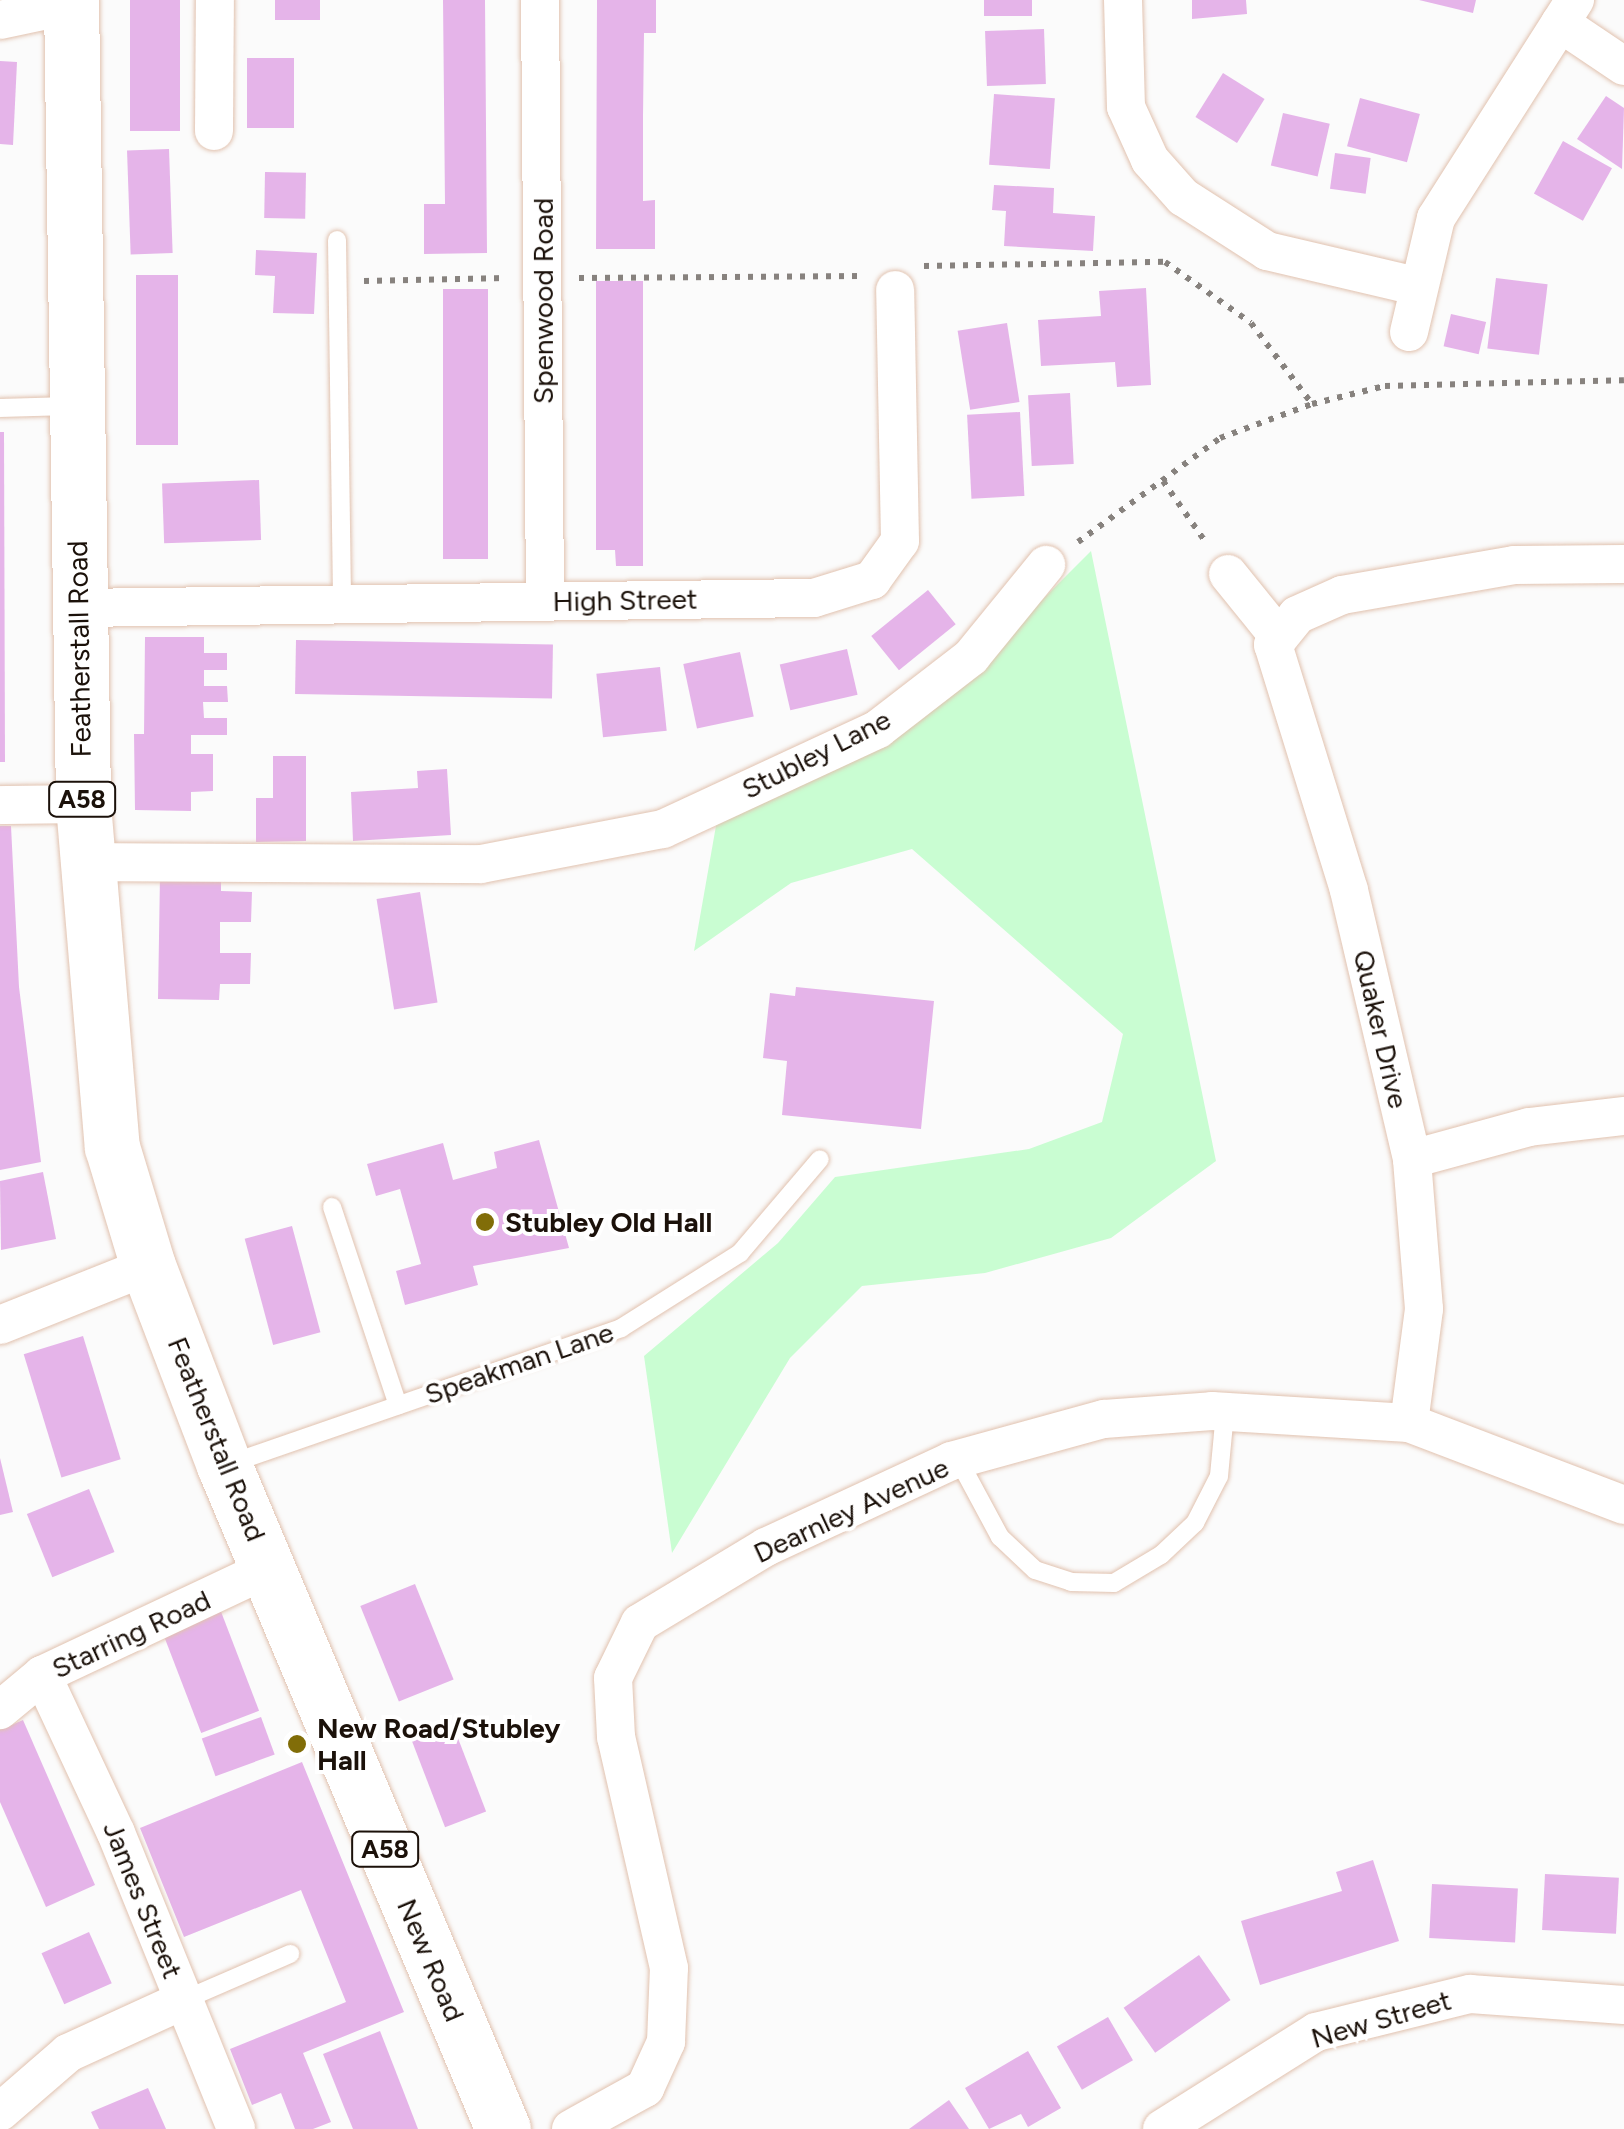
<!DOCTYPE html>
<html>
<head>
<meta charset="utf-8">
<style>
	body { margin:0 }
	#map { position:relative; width:1624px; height:2129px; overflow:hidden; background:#fbfbfb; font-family:Figtree,sans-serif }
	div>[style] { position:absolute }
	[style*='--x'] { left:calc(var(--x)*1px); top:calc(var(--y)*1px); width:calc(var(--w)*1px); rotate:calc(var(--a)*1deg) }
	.green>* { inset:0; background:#c9fdd2 }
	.building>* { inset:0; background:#e5b4e9; transform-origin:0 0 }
	.path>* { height:6px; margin-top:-3px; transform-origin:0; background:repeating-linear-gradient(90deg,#87827e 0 5px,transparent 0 13px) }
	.roads { filter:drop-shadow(0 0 2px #e1c2af) drop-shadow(0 0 2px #e1c2af) }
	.lane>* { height:18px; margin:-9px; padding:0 9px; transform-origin:9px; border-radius:9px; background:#fff }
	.street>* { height:38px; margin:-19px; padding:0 19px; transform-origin:19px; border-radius:19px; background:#fff }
	.highway>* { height:55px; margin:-27.5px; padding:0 27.5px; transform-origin:27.5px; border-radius:27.5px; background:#fff }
	.dots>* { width:28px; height:28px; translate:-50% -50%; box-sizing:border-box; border:5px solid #fff; border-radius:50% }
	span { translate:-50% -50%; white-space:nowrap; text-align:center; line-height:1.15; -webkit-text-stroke:8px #fff; paint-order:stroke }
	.shield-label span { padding:2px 8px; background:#fff; border:2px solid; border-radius:8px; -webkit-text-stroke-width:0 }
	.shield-label { font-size:25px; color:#1b110a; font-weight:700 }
	.street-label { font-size:28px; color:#1b110a }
	.poi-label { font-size:28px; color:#1b110a; font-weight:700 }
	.left { translate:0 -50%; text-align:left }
</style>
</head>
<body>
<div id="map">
	<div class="green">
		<i style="clip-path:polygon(1091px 551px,1216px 1161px,1111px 1238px,985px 1273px,862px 1286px,790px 1358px,672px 1553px,644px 1356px,778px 1243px,835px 1177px,1029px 1149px,1102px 1122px,1123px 1034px,912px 849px,791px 883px,694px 951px,717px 820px,990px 652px)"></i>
	</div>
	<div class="building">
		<i style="left:130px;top:0;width:50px;height:131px"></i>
		<i style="left:275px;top:0;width:45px;height:20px"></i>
		<i style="clip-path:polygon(443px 0,485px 0,487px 253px,424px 254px,424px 204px,445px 204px)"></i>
		<i style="clip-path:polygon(597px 0,656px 0,656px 33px,644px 33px,643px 117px,643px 201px,655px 200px,655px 249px,596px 249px)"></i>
		<i style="left:984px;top:0;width:48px;height:16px"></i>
		<i style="clip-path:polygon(1192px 0,1246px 0,1247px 14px,1192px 19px)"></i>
		<i style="clip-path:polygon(1419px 0,1476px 0,1473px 13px)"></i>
		<i style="left:1044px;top:29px;width:55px;height:59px;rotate:88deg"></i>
		<i style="left:247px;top:58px;width:47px;height:70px"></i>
		<i style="clip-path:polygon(0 61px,17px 62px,13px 145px,0 144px)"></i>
		<i style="left:1223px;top:73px;width:49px;height:52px;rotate:32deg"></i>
		<i style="left:994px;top:94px;width:61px;height:71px;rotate:4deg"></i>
		<i style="clip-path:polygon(1606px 96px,1624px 108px,1622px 169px,1577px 139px)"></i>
		<i style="left:1360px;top:98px;width:62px;height:50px;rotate:15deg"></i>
		<i style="left:1283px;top:113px;width:48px;height:54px;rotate:13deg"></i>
		<i style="left:1563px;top:141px;width:56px;height:60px;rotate:29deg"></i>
		<i style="left:169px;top:149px;width:104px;height:42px;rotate:88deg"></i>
		<i style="left:1335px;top:153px;width:36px;height:36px;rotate:8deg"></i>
		<i style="left:265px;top:172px;width:41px;height:46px;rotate:1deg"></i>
		<i style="clip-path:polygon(994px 185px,1054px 188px,1053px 213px,1095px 216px,1093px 251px,1004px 246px,1006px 211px,992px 210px)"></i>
		<i style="clip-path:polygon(256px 250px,317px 253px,314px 314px,273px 313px,275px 276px,255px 275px)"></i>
		<i style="left:136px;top:275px;width:42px;height:170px"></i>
		<i style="left:1496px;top:278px;width:52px;height:71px;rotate:7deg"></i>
		<i style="clip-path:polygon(596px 281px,643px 281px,643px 566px,616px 566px,615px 550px,596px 550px)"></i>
		<i style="clip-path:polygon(1146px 288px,1151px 385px,1117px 387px,1115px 362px,1041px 366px,1038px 320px,1101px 316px,1099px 291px)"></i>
		<i style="left:488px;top:289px;width:270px;height:45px;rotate:90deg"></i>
		<i style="left:1451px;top:314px;width:36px;height:33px;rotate:13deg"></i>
		<i style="left:1007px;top:323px;width:80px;height:50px;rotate:81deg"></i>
		<i style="left:1070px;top:393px;width:71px;height:42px;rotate:87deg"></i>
		<i style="left:1020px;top:412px;width:84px;height:53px;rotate:87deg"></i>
		<i style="clip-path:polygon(0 432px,4px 432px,5px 762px,0 762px)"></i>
		<i style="left:259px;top:480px;width:60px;height:97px;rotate:88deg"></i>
		<i style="left:928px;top:590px;width:44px;height:73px;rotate:51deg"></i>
		<i style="clip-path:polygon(145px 637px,204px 637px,204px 653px,227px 653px,227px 670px,204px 670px,204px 686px,227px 686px,228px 702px,203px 702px,204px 718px,227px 718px,227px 735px,191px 735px,191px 754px,213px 754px,213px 791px,191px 792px,191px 811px,135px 810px,134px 734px,144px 734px)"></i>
		<i style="left:296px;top:640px;width:257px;height:54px;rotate:1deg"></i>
		<i style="left:847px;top:649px;width:47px;height:69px;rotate:77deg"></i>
		<i style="left:740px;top:652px;width:66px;height:58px;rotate:78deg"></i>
		<i style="left:660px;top:667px;width:64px;height:64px;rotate:84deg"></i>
		<i style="clip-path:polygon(273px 756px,306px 756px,306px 841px,256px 842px,256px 798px,273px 798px)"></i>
		<i style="clip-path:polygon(447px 769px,451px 835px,353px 841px,351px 792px,418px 788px,417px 771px)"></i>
		<i style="clip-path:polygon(0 826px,11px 826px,19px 987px,41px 1162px,0 1170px)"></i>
		<i style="clip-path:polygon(160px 875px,221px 876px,221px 891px,252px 892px,251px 922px,220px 922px,220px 953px,251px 953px,250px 984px,220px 984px,219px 1000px,158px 999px)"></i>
		<i style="left:420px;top:892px;width:112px;height:44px;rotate:81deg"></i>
		<i style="clip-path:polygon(796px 987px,934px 1001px,921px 1129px,782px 1115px,787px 1061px,763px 1058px,770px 993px,795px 996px)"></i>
		<i style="clip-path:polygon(539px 1140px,569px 1248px,473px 1266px,478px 1285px,405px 1305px,396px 1271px,421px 1264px,400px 1189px,376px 1196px,367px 1164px,443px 1143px,453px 1180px,497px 1168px,494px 1152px)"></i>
		<i style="clip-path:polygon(43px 1172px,56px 1239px,1px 1250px,0 1181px)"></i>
		<i style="left:292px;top:1226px;width:110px;height:49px;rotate:75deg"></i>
		<i style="left:83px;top:1336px;width:129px;height:62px;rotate:73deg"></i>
		<i style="clip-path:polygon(0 1458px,13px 1512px,0 1515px)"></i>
		<i style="left:89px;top:1489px;width:68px;height:67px;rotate:68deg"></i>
		<i style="left:415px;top:1584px;width:103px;height:59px;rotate:68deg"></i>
		<i style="left:220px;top:1609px;width:109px;height:62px;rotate:69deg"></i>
		<i style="left:261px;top:1717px;width:40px;height:63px;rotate:70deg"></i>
		<i style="clip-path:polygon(23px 1720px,95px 1885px,46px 1907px,0 1802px,0 1730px)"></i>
		<i style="left:451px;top:1720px;width:98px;height:44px;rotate:69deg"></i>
		<i style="clip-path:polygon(302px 1762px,404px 2012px,303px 2053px,331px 2122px,313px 2129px,295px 2129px,281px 2093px,252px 2105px,230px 2049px,346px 2002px,301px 1890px,184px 1937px,140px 1828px)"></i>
		<i style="clip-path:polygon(1373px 1860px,1399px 1941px,1260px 1985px,1241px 1921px,1342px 1891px,1336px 1872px)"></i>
		<i style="left:1545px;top:1874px;width:74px;height:56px;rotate:3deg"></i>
		<i style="left:1432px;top:1884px;width:86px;height:54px;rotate:3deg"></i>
		<i style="left:89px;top:1932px;width:56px;height:52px;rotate:66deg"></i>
		<i style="left:1199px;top:1955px;width:55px;height:92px;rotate:55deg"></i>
		<i style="left:1108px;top:2017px;width:50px;height:59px;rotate:60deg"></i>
		<i style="clip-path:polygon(380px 2031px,401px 2085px,418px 2129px,353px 2129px,344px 2107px,323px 2054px)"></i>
		<i style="clip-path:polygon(1028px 2051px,1061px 2108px,1028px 2127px,1021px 2114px,989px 2129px,965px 2088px)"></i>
		<i style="clip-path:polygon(148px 2088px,166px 2129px,99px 2129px,91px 2112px)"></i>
		<i style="clip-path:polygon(949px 2100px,969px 2129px,909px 2129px)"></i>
	</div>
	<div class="path">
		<i style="--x:924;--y:266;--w:241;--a:-1"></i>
		<i style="--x:1165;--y:262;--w:105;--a:35.3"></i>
		<i style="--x:1251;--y:323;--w:101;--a:53"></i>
		<i style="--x:579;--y:278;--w:282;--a:-0.4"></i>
		<i style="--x:364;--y:281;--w:142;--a:-1.2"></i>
		<i style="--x:1163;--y:481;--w:77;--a:55.1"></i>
		<i style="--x:1078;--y:542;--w:176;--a:-36.2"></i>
		<i style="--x:1220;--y:438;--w:98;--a:-20.3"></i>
		<i style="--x:1312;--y:404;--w:75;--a:-13.9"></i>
		<i style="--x:1385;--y:386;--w:239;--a:-1.4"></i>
	</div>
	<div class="roads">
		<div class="lane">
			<i style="--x:337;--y:240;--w:366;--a:89.2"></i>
			<i style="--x:0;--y:408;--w:69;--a:-1.7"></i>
			<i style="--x:332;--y:1207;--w:209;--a:71.6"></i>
			<i style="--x:958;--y:1459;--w:89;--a:61.7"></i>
			<i style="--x:1000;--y:1537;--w:48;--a:43.3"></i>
			<i style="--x:1035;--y:1570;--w:38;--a:18"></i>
			<i style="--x:1071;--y:1582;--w:43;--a:1.3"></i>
			<i style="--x:1114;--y:1583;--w:55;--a:-30.8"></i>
			<i style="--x:1161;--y:1555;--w:47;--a:-43.3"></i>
			<i style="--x:1195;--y:1523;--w:53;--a:-62.9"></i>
			<i style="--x:1219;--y:1476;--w:64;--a:-84.6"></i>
			<i style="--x:229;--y:1464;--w:415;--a:-19.1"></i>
			<i style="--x:621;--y:1328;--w:141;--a:-32.2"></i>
			<i style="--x:740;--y:1253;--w:123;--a:-49.6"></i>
			<i style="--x:184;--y:2000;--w:116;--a:-23.5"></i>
		</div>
		<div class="street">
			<i style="--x:540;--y:0;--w:601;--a:89.52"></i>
			<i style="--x:1123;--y:0;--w:107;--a:88.4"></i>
			<i style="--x:1126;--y:107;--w:58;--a:65.6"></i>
			<i style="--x:1150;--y:160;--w:50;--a:48.3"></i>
			<i style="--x:1183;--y:197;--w:100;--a:32.7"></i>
			<i style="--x:1267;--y:251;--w:153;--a:13.2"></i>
			<i style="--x:0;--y:20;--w:73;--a:-11.9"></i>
			<i style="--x:1560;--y:23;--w:77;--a:33.9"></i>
			<i style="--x:214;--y:131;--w:131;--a:-89.6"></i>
			<i style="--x:1409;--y:332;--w:117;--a:-76.7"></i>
			<i style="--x:1436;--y:218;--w:259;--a:-57.5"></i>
			<i style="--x:1228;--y:574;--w:81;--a:51"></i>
			<i style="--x:77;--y:608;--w:737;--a:-0.78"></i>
			<i style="--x:814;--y:598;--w:61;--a:-17.2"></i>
			<i style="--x:872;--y:580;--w:48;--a:-54.3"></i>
			<i style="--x:900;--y:541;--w:251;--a:-91.1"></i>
			<i style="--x:0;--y:805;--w:83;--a:-0.7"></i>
			<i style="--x:86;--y:862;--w:395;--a:0.3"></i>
			<i style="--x:481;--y:864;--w:185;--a:-10.9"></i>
			<i style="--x:663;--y:829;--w:237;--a:-24.9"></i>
			<i style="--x:878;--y:729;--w:118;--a:-37.7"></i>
			<i style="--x:971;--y:657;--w:119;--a:-50.8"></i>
			<i style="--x:1412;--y:1159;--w:121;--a:-15.3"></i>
			<i style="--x:1529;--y:1127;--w:96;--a:-6.6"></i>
			<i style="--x:0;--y:1325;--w:159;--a:-21.7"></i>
			<i style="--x:1409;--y:1423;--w:115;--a:-82.5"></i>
			<i style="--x:1424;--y:1309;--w:150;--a:-94.6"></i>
			<i style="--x:1412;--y:1159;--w:276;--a:-103.2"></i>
			<i style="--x:1349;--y:890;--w:257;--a:-107.2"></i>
			<i style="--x:1273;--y:645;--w:38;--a:-51"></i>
			<i style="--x:1297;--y:615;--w:49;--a:-24"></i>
			<i style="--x:1342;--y:595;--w:175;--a:-9.9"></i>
			<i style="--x:1514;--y:565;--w:110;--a:-0.5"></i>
			<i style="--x:42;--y:1675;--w:174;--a:64.9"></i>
			<i style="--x:116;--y:1833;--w:319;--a:67.9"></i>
			<i style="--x:0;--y:1710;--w:55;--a:-39.8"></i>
			<i style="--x:42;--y:1675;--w:251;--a:-25.2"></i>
			<i style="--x:0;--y:2112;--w:90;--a:-40.9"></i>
			<i style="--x:68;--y:2053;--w:128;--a:-24.6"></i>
			<i style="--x:571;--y:2129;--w:85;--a:-29"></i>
			<i style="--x:645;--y:2088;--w:51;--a:-65.5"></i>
			<i style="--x:666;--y:2042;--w:74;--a:-87.7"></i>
			<i style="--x:669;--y:1968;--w:237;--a:-102.9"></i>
			<i style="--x:616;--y:1737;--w:59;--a:-92.9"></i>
			<i style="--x:613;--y:1678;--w:61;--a:-63.9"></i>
			<i style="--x:640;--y:1623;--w:147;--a:-31.1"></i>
			<i style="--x:766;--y:1547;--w:204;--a:-24.9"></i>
			<i style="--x:951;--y:1461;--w:159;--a:-15.4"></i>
			<i style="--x:1104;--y:1419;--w:108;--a:-4.2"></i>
			<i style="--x:1212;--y:1411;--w:197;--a:3.5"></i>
			<i style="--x:1409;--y:1423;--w:230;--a:20.9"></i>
			<i style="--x:1162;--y:2129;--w:182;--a:-32.2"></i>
			<i style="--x:1316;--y:2032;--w:159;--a:-13.9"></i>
			<i style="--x:1470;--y:1994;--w:154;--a:4.1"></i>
		</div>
		<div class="highway">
			<i style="--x:71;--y:0;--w:804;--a:89.14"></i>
			<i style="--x:83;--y:804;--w:344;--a:85.2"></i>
			<i style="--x:112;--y:1147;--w:124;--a:73.2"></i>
			<i style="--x:148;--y:1266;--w:213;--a:69.1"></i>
			<i style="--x:224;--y:1465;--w:720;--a:67.21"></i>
		</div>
	</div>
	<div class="dots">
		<i style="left:485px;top:1222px;background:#816d08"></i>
		<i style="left:297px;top:1744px;background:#816d08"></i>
	</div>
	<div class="shield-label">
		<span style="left:82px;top:799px">A58</span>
		<span style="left:385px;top:1849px">A58</span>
	</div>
	<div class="street-label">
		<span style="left:543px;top:301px;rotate:-90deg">Spenwood Road</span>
		<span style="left:625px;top:600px;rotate:-1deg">High Street</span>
		<span style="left:79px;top:649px;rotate:-91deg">Featherstall Road</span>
		<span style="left:816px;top:754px;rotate:-27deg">Stubley Lane</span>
		<span style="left:1381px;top:1029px;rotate:77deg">Quaker Drive</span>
		<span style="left:519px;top:1363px;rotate:-19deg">Speakman Lane</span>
		<span style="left:217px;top:1439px;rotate:68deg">Featherstall Road</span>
		<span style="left:851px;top:1510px;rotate:-25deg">Dearnley Avenue</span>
		<span style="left:131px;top:1634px;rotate:-25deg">Starring Road</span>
		<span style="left:143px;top:1900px;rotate:68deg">James Street</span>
		<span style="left:431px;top:1960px;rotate:67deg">New Road</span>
		<span style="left:1381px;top:2019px;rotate:-16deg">New Street</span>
	</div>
	<div class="poi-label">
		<span class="left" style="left:505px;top:1222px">Stubley Old Hall</span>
		<span class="left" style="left:317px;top:1744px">New Road/Stubley<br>Hall</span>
	</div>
</div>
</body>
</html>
